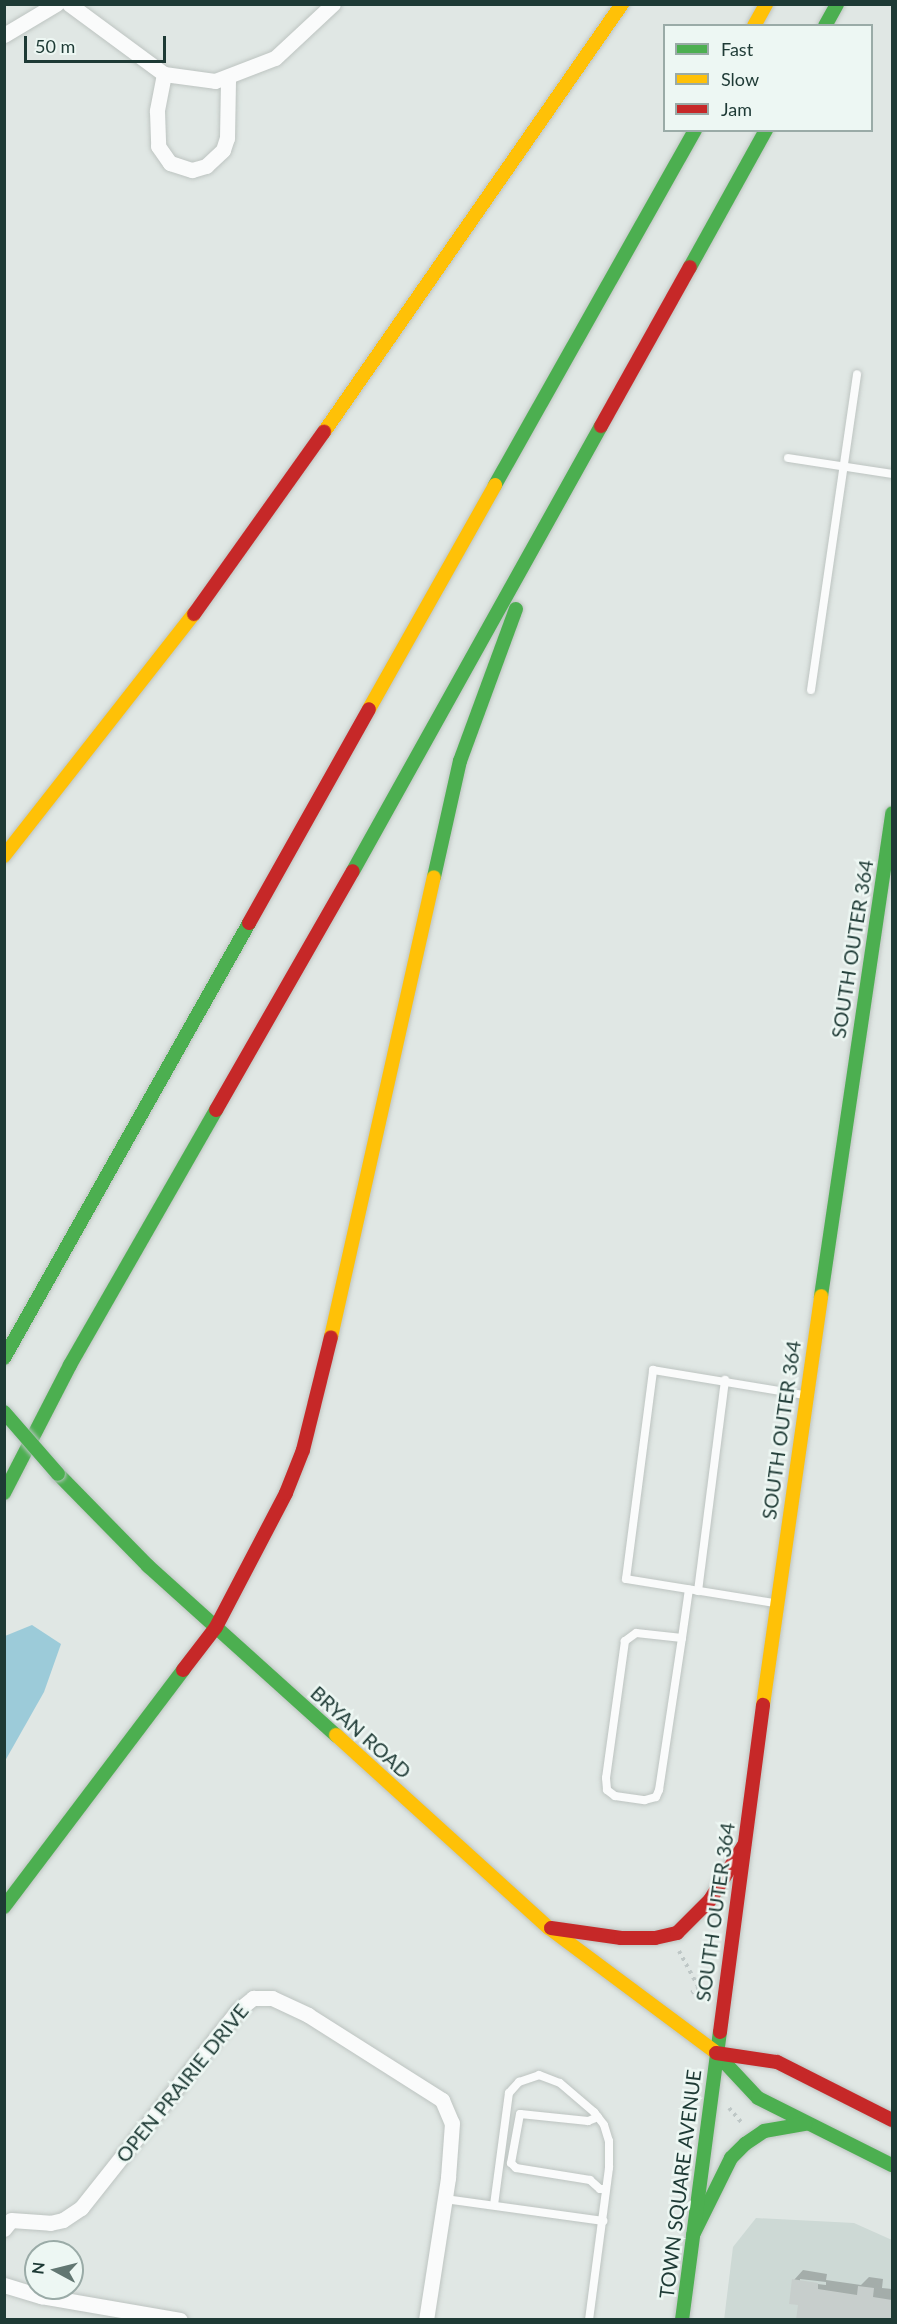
<!DOCTYPE html>
<html>
<head>
<meta charset="utf-8">
<style>
	body { margin:0 }
	#map { position:relative; width:897px; height:2324px; overflow:hidden; background:#e0e7e4; font-family:Lato,sans-serif }
	div>[style] { position:absolute }
	[style*='--x'] { left:calc(var(--x)*1px); top:calc(var(--y)*1px); width:calc(var(--w)*1px); rotate:calc(var(--a)*1deg) }
	.built>* { inset:0; background:#cdd9d5 }
	.water>* { inset:0; background:#9ccbd9 }
	.shadow>* { inset:0; background:#0003 }
	.building>* { inset:0; background:#c7cecc }
	.path>* { height:4px; margin-top:-2px; transform-origin:0; background:repeating-linear-gradient(90deg,#bec7c6 0 3px,transparent 0 7.5px) }
	.roads { filter:drop-shadow(0 0 2px #bdc4c1) drop-shadow(0 0 2px #bdc4c1) }
	.lane>* { height:8px; margin:-4px; padding:0 4px; transform-origin:4px; border-radius:4px; background:#fafbfb }
	.street>* { height:15px; margin:-7.5px; padding:0 7.5px; transform-origin:7.5px; border-radius:7.5px; background:#fafbfb }
	.fast>* { height:14px; margin:-7px; padding:0 7px; transform-origin:7px; border-radius:7px; background:#4caf50 }
	.slow>* { height:14px; margin:-7px; padding:0 7px; transform-origin:7px; border-radius:7px; background:#ffc107 }
	.jam>* { height:14px; margin:-7px; padding:0 7px; transform-origin:7px; border-radius:7px; background:#c62828 }
	.bridges { filter:drop-shadow(0 0 2px #bac4c2) drop-shadow(0 0 2px #bac4c2) }
	.fast-bridge>* { height:14px; margin:-7px; padding:0 7px; transform-origin:7px; border-radius:7px; background:#4caf50 }
	span { translate:-50% -50%; white-space:nowrap; text-align:center; line-height:1.15; -webkit-text-stroke:5px #edf7f3; paint-order:stroke }
	.street-label { font-size:20px; color:#1e3a35 }
	.frame { position:absolute; inset:0; border:6px solid #1e3a35; pointer-events:none }
	.legend { position:absolute; left:663px; top:24px; width:210px; height:108px; box-sizing:border-box; background:#edf7f3; border:2px solid #9aaba7; margin:0; padding:8px 10px; list-style:none; font-size:18px; color:#1e3a35 }
	.legend li { display:flex; align-items:center; gap:12px; height:30px }
	.legend b { width:30px; border:2px solid #9aaba7 }
	.north { position:absolute; left:24px; top:2240px; width:60px; height:60px; box-sizing:border-box; background:#edf7f3; border:2px solid #9aaba7; border-radius:50%; rotate:277deg; font-size:16px; font-weight:700; line-height:24px; text-align:center; color:#1e3a35 }
	.north::after { content:''; display:block; margin:auto; width:21px; height:27px; background:#627772; clip-path:polygon(50% 0,100% 100%,50% 72%,0 100%) }
	.scale { position:absolute; left:24px; top:36px; width:142px; height:27px; box-sizing:border-box; border:3px solid #1e3a35; border-top:0; padding-left:8px; font-size:18px; line-height:21px; white-space:nowrap; color:#1e3a35; -webkit-text-stroke:4px #edf7f3; paint-order:stroke }
</style>
</head>
<body>
<div id="map">
	<div class="built">
		<i style="clip-path:polygon(756px 2218px,854px 2223px,892px 2240px,892px 2319px,724px 2320px,733px 2247px)"></i>
	</div>
	<div class="water">
		<i style="clip-path:polygon(32px 1625px,61px 1644px,44px 1692px,5px 1761px,5px 1636px)"></i>
	</div>
	<div class="shadow">
		<i style="clip-path:polygon(evenodd,803px 2270px,827px 2274px,826px 2280px,861px 2285px,869px 2277px,883px 2279px,882px 2288px,892px 2289px,892px 2320px,797px 2320px,799px 2304px,794px 2280px,803px 2270px,800px 2279px,826px 2282px,826px 2285px,800px 2282px,800px 2279px)"></i>
	</div>
	<div class="building">
		<i style="clip-path:polygon(792px 2279px,818px 2283px,818px 2289px,857px 2295px,858px 2286px,874px 2288px,873px 2297px,892px 2300px,892px 2320px,796px 2320px,798px 2305px,789px 2304px)"></i>
	</div>
	<div class="path">
		<i style="--x:679;--y:1951;--w:42;--a:61.6"></i>
		<i style="--x:699;--y:1988;--w:9;--a:148"></i>
		<i style="--x:729;--y:2108;--w:20;--a:49"></i>
	</div>
	<div class="roads">
		<div class="lane">
			<i style="--x:788;--y:458;--w:105;--a:8.7"></i>
			<i style="--x:811;--y:690;--w:319;--a:-81.7"></i>
			<i style="--x:698;--y:1591;--w:213;--a:-82.7"></i>
			<i style="--x:774;--y:1603;--w:150;--a:-170.8"></i>
			<i style="--x:626;--y:1579;--w:211;--a:-82.6"></i>
			<i style="--x:653;--y:1370;--w:153;--a:9.4"></i>
			<i style="--x:682;--y:1638;--w:46;--a:-173.8"></i>
			<i style="--x:636;--y:1633;--w:14;--a:144"></i>
			<i style="--x:625;--y:1641;--w:138;--a:97.9"></i>
			<i style="--x:606;--y:1778;--w:12;--a:85"></i>
			<i style="--x:607;--y:1790;--w:10;--a:37"></i>
			<i style="--x:615;--y:1796;--w:30;--a:8"></i>
			<i style="--x:645;--y:1800;--w:11;--a:-15"></i>
			<i style="--x:656;--y:1797;--w:8;--a:-67"></i>
			<i style="--x:659;--y:1790;--w:154;--a:-81.4"></i>
			<i style="--x:682;--y:1638;--w:49;--a:-81.9"></i>
			<i style="--x:598;--y:2117;--w:11;--a:158"></i>
			<i style="--x:588;--y:2121;--w:68;--a:-174.1"></i>
			<i style="--x:520;--y:2114;--w:50;--a:100.4"></i>
			<i style="--x:511;--y:2163;--w:7;--a:45"></i>
			<i style="--x:516;--y:2168;--w:75;--a:9.2"></i>
			<i style="--x:590;--y:2180;--w:13;--a:42"></i>
			<i style="--x:600;--y:2189;--w:6;--a:0"></i>
			<i style="--x:445;--y:2199;--w:160;--a:7.9"></i>
			<i style="--x:494;--y:2205;--w:113;--a:-82.4"></i>
			<i style="--x:509;--y:2093;--w:15;--a:-48"></i>
			<i style="--x:519;--y:2082;--w:21;--a:-19"></i>
			<i style="--x:539;--y:2075;--w:22;--a:21"></i>
			<i style="--x:560;--y:2083;--w:45;--a:40.5"></i>
			<i style="--x:594;--y:2112;--w:16;--a:52"></i>
			<i style="--x:604;--y:2125;--w:17;--a:73"></i>
			<i style="--x:609;--y:2141;--w:27;--a:90"></i>
			<i style="--x:609;--y:2168;--w:153;--a:97.5"></i>
		</div>
		<div class="street">
			<i style="--x:69;--y:4;--w:118;--a:36.4"></i>
			<i style="--x:164;--y:74;--w:51;--a:7.8"></i>
			<i style="--x:215;--y:81;--w:64;--a:-21"></i>
			<i style="--x:275;--y:58;--w:79;--a:-43"></i>
			<i style="--x:4;--y:35;--w:61;--a:-30.8"></i>
			<i style="--x:164;--y:74;--w:38;--a:101"></i>
			<i style="--x:157;--y:111;--w:35;--a:88"></i>
			<i style="--x:158;--y:146;--w:21;--a:55"></i>
			<i style="--x:170;--y:163;--w:23;--a:18"></i>
			<i style="--x:192;--y:170;--w:15;--a:-16"></i>
			<i style="--x:206;--y:166;--w:23;--a:-43"></i>
			<i style="--x:223;--y:150;--w:13;--a:-72"></i>
			<i style="--x:227;--y:138;--w:60;--a:-89"></i>
			<i style="--x:4;--y:2229;--w:11;--a:-52"></i>
			<i style="--x:11;--y:2220;--w:39;--a:4"></i>
			<i style="--x:50;--y:2223;--w:13;--a:-13"></i>
			<i style="--x:63;--y:2220;--w:22;--a:-34"></i>
			<i style="--x:81;--y:2208;--w:251;--a:-51.6"></i>
			<i style="--x:237;--y:2011;--w:21;--a:-39"></i>
			<i style="--x:253;--y:1998;--w:19;--a:0"></i>
			<i style="--x:272;--y:1998;--w:40;--a:25"></i>
			<i style="--x:308;--y:2015;--w:159;--a:32.4"></i>
			<i style="--x:442;--y:2100;--w:25;--a:67"></i>
			<i style="--x:452;--y:2123;--w:55;--a:94.2"></i>
			<i style="--x:448;--y:2178;--w:144;--a:98.8"></i>
			<i style="--x:4;--y:2285;--w:39;--a:17"></i>
			<i style="--x:41;--y:2296;--w:141;--a:9.8"></i>
		</div>
		<div class="fast">
			<i style="--x:825;--y:26;--w:25;--a:-61"></i>
			<i style="--x:690;--y:267;--w:157;--a:-61"></i>
			<i style="--x:495;--y:485;--w:407;--a:-60.6"></i>
			<i style="--x:353;--y:871;--w:509;--a:-60.87"></i>
			<i style="--x:434;--y:877;--w:119;--a:-77.4"></i>
			<i style="--x:460;--y:761;--w:162;--a:-69.8"></i>
			<i style="--x:821;--y:1296;--w:488;--a:-81.6"></i>
			<i style="--x:4;--y:1358;--w:499;--a:-60.6"></i>
			<i style="--x:58;--y:1474;--w:129;--a:45.6"></i>
			<i style="--x:148;--y:1566;--w:253;--a:42"></i>
			<i style="--x:4;--y:1493;--w:144;--a:-62.7"></i>
			<i style="--x:70;--y:1365;--w:294;--a:-60.2"></i>
			<i style="--x:4;--y:1907;--w:297;--a:-52.9"></i>
			<i style="--x:714;--y:2051;--w:64;--a:46.9"></i>
			<i style="--x:758;--y:2098;--w:150;--a:26.6"></i>
			<i style="--x:693;--y:2235;--w:86;--a:-63.7"></i>
			<i style="--x:731;--y:2158;--w:20;--a:-45"></i>
			<i style="--x:745;--y:2144;--w:23;--a:-34"></i>
			<i style="--x:764;--y:2131;--w:42;--a:-9.7"></i>
			<i style="--x:682;--y:2320;--w:290;--a:-82.5"></i>
		</div>
		<div class="slow">
			<i style="--x:754;--y:26;--w:25;--a:-61"></i>
			<i style="--x:324;--y:432;--w:522;--a:-55.15"></i>
			<i style="--x:369;--y:709;--w:257;--a:-60.6"></i>
			<i style="--x:4;--y:856;--w:308;--a:-51.9"></i>
			<i style="--x:331;--y:1337;--w:471;--a:-77.4"></i>
			<i style="--x:763;--y:1705;--w:413;--a:-81.9"></i>
			<i style="--x:336;--y:1735;--w:287;--a:42.2"></i>
			<i style="--x:549;--y:1928;--w:206;--a:36.7"></i>
		</div>
		<div class="jam">
			<i style="--x:601;--y:426;--w:182;--a:-60.8"></i>
			<i style="--x:194;--y:614;--w:224;--a:-54.5"></i>
			<i style="--x:249;--y:923;--w:245;--a:-60.7"></i>
			<i style="--x:216;--y:1110;--w:275;--a:-60.2"></i>
			<i style="--x:183;--y:1670;--w:54;--a:-52.5"></i>
			<i style="--x:216;--y:1627;--w:151;--a:-62.4"></i>
			<i style="--x:286;--y:1493;--w:46;--a:-68.4"></i>
			<i style="--x:303;--y:1450;--w:116;--a:-76.1"></i>
			<i style="--x:551;--y:1928;--w:71;--a:8.1"></i>
			<i style="--x:621;--y:1938;--w:34;--a:0"></i>
			<i style="--x:655;--y:1938;--w:23;--a:-13"></i>
			<i style="--x:677;--y:1933;--w:47;--a:-45"></i>
			<i style="--x:710;--y:1900;--w:65;--a:-58.3"></i>
			<i style="--x:720;--y:2032;--w:330;--a:-82.5"></i>
			<i style="--x:716;--y:2053;--w:62;--a:8.4"></i>
			<i style="--x:777;--y:2062;--w:129;--a:26.8"></i>
		</div>
	</div>
	<div class="bridges">
		<div class="fast-bridge">
			<i style="--x:4;--y:1412;--w:82;--a:48.9"></i>
		</div>
	</div>
	<div class="street-label">
		<span style="left:852px;top:949px;rotate:-81deg">SOUTH OUTER 364</span>
		<span style="left:781px;top:1430px;rotate:-82deg">SOUTH OUTER 364</span>
		<span style="left:361px;top:1732px;rotate:42deg">BRYAN ROAD</span>
		<span style="left:715px;top:1912px;rotate:-82deg">SOUTH OUTER 364</span>
		<span style="left:182px;top:2083px;rotate:-51deg">OPEN PRAIRIE DRIVE</span>
		<span style="left:680px;top:2184px;rotate:-83deg">TOWN SQUARE AVENUE</span>
	</div>
	<div class="frame"></div>
	<ul class="legend">
	<li><b style="height:8px;background:#4caf50"></b>Fast</li>
	<li><b style="height:8px;background:#ffc107"></b>Slow</li>
	<li><b style="height:8px;background:#c62828"></b>Jam</li>
	</ul>
	<div class="north">N</div>
	<div class="scale">50 m</div>
</div>
</body>
</html>
